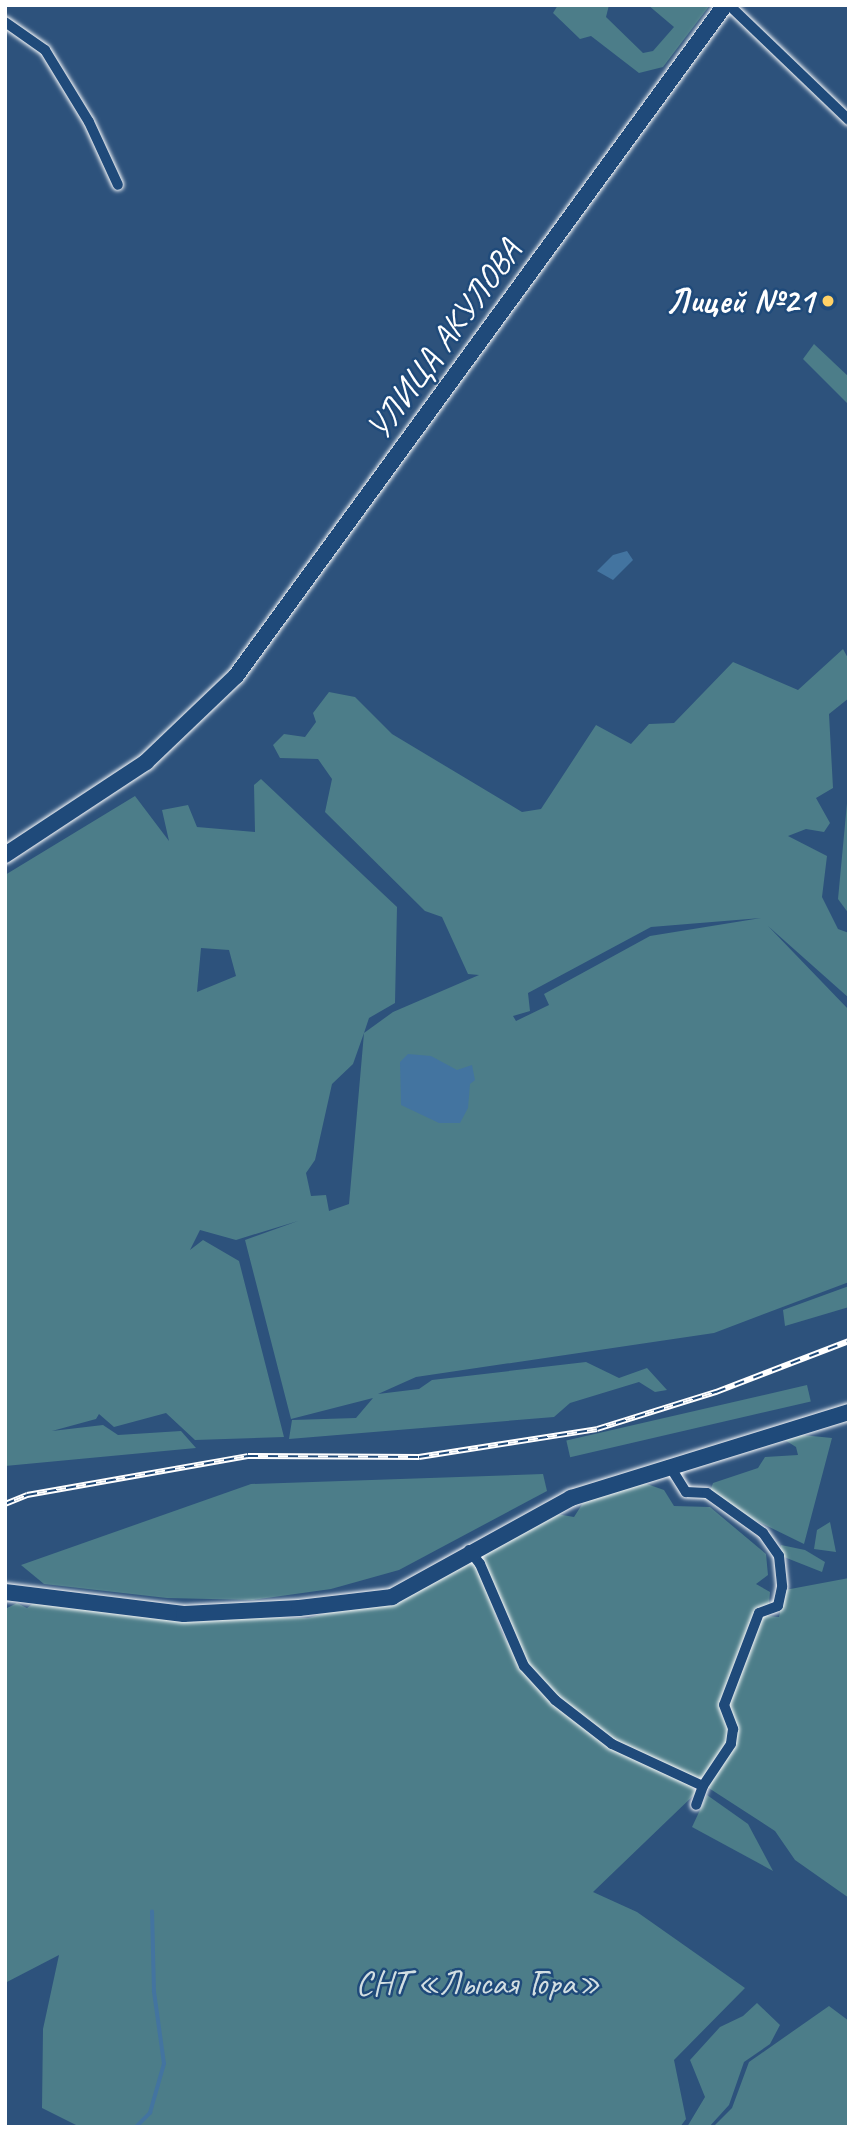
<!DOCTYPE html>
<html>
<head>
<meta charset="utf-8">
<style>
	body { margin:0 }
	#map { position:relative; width:854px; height:2132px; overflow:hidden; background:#2d527c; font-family:Caveat,sans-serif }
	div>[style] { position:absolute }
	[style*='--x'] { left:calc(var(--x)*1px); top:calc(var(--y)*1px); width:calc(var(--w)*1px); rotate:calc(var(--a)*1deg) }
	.green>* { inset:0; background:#4c7d89; transform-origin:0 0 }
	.water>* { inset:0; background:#4374a0 }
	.stream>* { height:3.5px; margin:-1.75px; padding:0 1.75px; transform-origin:1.75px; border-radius:1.75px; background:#4374a0 }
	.roads { filter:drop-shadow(0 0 2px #fff) drop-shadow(0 0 2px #fff) }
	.street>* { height:10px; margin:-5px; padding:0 5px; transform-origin:5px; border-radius:5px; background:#1f4a7a }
	.secondary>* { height:16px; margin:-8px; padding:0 8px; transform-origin:8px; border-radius:8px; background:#1f4a7a }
	.rail>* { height:6px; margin-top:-3px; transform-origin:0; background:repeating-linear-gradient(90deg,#1f4a7a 0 10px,#fff 0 20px); box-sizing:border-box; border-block:2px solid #fff }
	.dots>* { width:19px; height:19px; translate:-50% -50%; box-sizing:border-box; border:4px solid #1f4a7a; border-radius:50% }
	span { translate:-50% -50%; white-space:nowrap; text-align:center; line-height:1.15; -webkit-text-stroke:5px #1f4a7a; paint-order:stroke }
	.poi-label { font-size:35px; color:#fff; font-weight:700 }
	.right { translate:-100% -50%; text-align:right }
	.street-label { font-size:35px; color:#fff }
	.park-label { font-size:35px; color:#d2dee2 }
	.frame { position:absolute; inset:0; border:7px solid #fff; pointer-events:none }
</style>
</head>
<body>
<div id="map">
	<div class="green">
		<i style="clip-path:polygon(558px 5px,609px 5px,606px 17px,643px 53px,653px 51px,674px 27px,648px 5px,710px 5px,663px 67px,639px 73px,591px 36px,580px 39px,553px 13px)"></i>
		<i style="clip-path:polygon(814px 344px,849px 377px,849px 405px,803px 359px)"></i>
		<i style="clip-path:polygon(evenodd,843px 649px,849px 660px,849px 698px,829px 714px,833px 788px,816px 798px,830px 823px,824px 832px,806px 829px,788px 836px,827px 856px,822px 897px,838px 929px,849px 933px,849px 998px,768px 926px,849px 1010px,849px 1282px,714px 1333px,416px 1377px,378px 1394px,419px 1389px,432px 1380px,586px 1362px,619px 1378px,647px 1368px,667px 1390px,655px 1392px,639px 1382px,570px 1403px,554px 1417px,289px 1439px,292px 1420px,356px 1418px,373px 1398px,291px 1419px,245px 1240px,298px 1221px,236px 1240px,200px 1230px,190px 1250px,203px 1240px,239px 1261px,284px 1437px,195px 1440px,166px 1413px,114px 1427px,99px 1414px,96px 1419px,52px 1431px,103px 1425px,118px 1435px,181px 1431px,196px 1448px,5px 1466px,5px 875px,135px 796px,169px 841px,162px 810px,188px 805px,197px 827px,255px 832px,254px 785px,261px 779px,397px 907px,395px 1003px,369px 1018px,364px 1033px,393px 1012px,479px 975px,468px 974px,442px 917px,425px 911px,325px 812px,332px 779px,318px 759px,280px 758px,273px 745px,284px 734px,305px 737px,316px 722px,313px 713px,329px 692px,355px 697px,392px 734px,522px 812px,541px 809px,596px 725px,631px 744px,649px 724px,674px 723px,733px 662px,798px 690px,843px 649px,761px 918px,650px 936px,544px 994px,549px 1005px,516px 1021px,513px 1016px,530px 1011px,528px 993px,651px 927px,761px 918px,843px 649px,201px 948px,229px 950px,236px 976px,197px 992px,201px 948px,843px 649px,364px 1033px,349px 1204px,329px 1211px,326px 1195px,311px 1196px,306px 1173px,315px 1160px,332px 1084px,353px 1064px,364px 1033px)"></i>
		<i style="clip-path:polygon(849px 782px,849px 914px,838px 899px)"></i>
		<i style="clip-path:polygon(849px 1286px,849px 1307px,785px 1326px,783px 1310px)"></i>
		<i style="left:807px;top:1385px;width:17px;height:247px;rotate:77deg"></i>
		<i style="clip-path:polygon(792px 1434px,832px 1438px,804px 1544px,708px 1497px,713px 1483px,758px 1468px,765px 1457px,798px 1455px,796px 1447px,780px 1437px)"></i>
		<i style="clip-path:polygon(543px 1474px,547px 1491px,399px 1570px,331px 1589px,253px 1600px,167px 1598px,44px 1584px,21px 1565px,251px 1484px)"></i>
		<i style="clip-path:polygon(641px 1482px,664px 1490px,674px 1506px,710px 1507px,766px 1554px,768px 1575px,756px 1584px,770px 1592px,768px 1616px,779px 1617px,785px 1590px,849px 1578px,849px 1898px,795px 1860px,775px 1831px,684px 1772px,608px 1740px,561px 1704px,522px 1659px,478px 1551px,551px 1513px,574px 1517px,588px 1495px)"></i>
		<i style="clip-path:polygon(830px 1522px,836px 1552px,814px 1549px,817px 1530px)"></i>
		<i style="clip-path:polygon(781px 1545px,805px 1550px,825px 1562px,822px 1572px,779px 1555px)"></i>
		<i style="clip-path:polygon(468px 1554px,479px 1569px,502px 1633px,528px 1678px,570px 1718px,687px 1778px,696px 1793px,593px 1892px,637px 1912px,745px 1988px,674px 2060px,686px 2119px,680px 2127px,80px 2127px,42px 2108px,43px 2029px,59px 1955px,5px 1983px,5px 1609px,17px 1603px,27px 1608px,36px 1601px,124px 1615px,308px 1618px,326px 1613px,328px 1608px,398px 1604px,412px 1582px)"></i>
		<i style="clip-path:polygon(707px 1795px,748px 1824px,773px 1871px,692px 1827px)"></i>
		<i style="clip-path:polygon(757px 2003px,780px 2025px,770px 2044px,744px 2062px,729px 2105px,709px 2127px,687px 2127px,705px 2097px,690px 2060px,720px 2027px,743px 2016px)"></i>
		<i style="clip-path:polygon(829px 2006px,849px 2021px,849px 2127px,713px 2127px,732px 2108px,749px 2062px)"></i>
	</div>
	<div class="water">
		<i style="clip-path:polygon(627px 551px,633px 560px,613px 580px,597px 571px,613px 555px)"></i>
		<i style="clip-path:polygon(408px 1054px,431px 1056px,457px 1070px,472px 1065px,475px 1080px,470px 1084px,468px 1108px,460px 1123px,439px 1123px,401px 1105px,400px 1062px)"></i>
	</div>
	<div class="stream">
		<i style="--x:136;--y:2127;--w:20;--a:-45"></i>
		<i style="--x:150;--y:2113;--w:51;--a:-74.1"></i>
		<i style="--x:164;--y:2064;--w:73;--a:-97.9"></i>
		<i style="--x:154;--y:1992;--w:80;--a:-91.4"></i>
	</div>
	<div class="roads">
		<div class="street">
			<i style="--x:729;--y:5;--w:166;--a:43.8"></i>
			<i style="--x:5;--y:22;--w:49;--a:35"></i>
			<i style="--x:45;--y:50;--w:84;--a:58.6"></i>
			<i style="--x:89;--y:122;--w:69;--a:65.3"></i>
			<i style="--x:669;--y:1465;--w:32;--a:58"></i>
			<i style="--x:686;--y:1492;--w:21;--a:3"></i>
			<i style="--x:707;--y:1493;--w:69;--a:35.5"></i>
			<i style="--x:763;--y:1533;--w:28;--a:55"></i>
			<i style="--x:779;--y:1556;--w:31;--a:84"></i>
			<i style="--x:782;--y:1587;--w:19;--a:102"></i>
			<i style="--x:778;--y:1606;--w:20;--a:160"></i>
			<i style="--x:759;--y:1613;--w:98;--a:110.8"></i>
			<i style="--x:724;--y:1705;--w:26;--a:69"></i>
			<i style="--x:733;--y:1729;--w:15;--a:98"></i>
			<i style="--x:731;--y:1744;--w:50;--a:123.7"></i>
			<i style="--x:469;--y:1550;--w:18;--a:52"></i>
			<i style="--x:480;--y:1564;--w:111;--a:66.7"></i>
			<i style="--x:524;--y:1666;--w:46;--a:47.6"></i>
			<i style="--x:555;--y:1700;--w:72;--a:37.7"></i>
			<i style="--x:612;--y:1744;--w:100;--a:24.8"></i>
			<i style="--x:703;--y:1786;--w:20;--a:110"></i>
		</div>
		<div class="secondary">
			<i style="--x:5;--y:855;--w:169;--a:-33.4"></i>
			<i style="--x:146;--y:762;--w:124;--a:-43.7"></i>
			<i style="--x:236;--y:676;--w:830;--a:-53.92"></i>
			<i style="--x:5;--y:1592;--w:180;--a:7"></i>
			<i style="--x:184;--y:1614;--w:115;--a:-3"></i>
			<i style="--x:299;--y:1608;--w:94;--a:-6.7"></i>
			<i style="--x:392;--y:1597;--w:205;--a:-28.9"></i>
			<i style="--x:571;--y:1498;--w:291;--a:-17.2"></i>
		</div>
	</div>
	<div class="rail">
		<i style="--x:5;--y:1504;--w:24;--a:-22"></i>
		<i style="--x:27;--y:1495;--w:224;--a:-10"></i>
		<i style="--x:248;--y:1456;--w:171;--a:0.3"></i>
		<i style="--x:419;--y:1457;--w:180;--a:-8.9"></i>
		<i style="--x:597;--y:1429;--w:125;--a:-17.3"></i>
		<i style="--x:716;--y:1392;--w:142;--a:-21"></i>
	</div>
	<div class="dots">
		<i style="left:828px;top:301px;background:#ffd166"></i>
	</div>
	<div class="poi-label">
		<span class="right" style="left:814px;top:301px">Лицей №21</span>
	</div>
	<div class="street-label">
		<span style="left:444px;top:340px;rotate:-54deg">УЛИЦА АКУЛОВА</span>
	</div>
	<div class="park-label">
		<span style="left:478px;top:1983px">СНТ «Лысая Гора»</span>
	</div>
	<div class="frame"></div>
</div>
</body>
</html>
